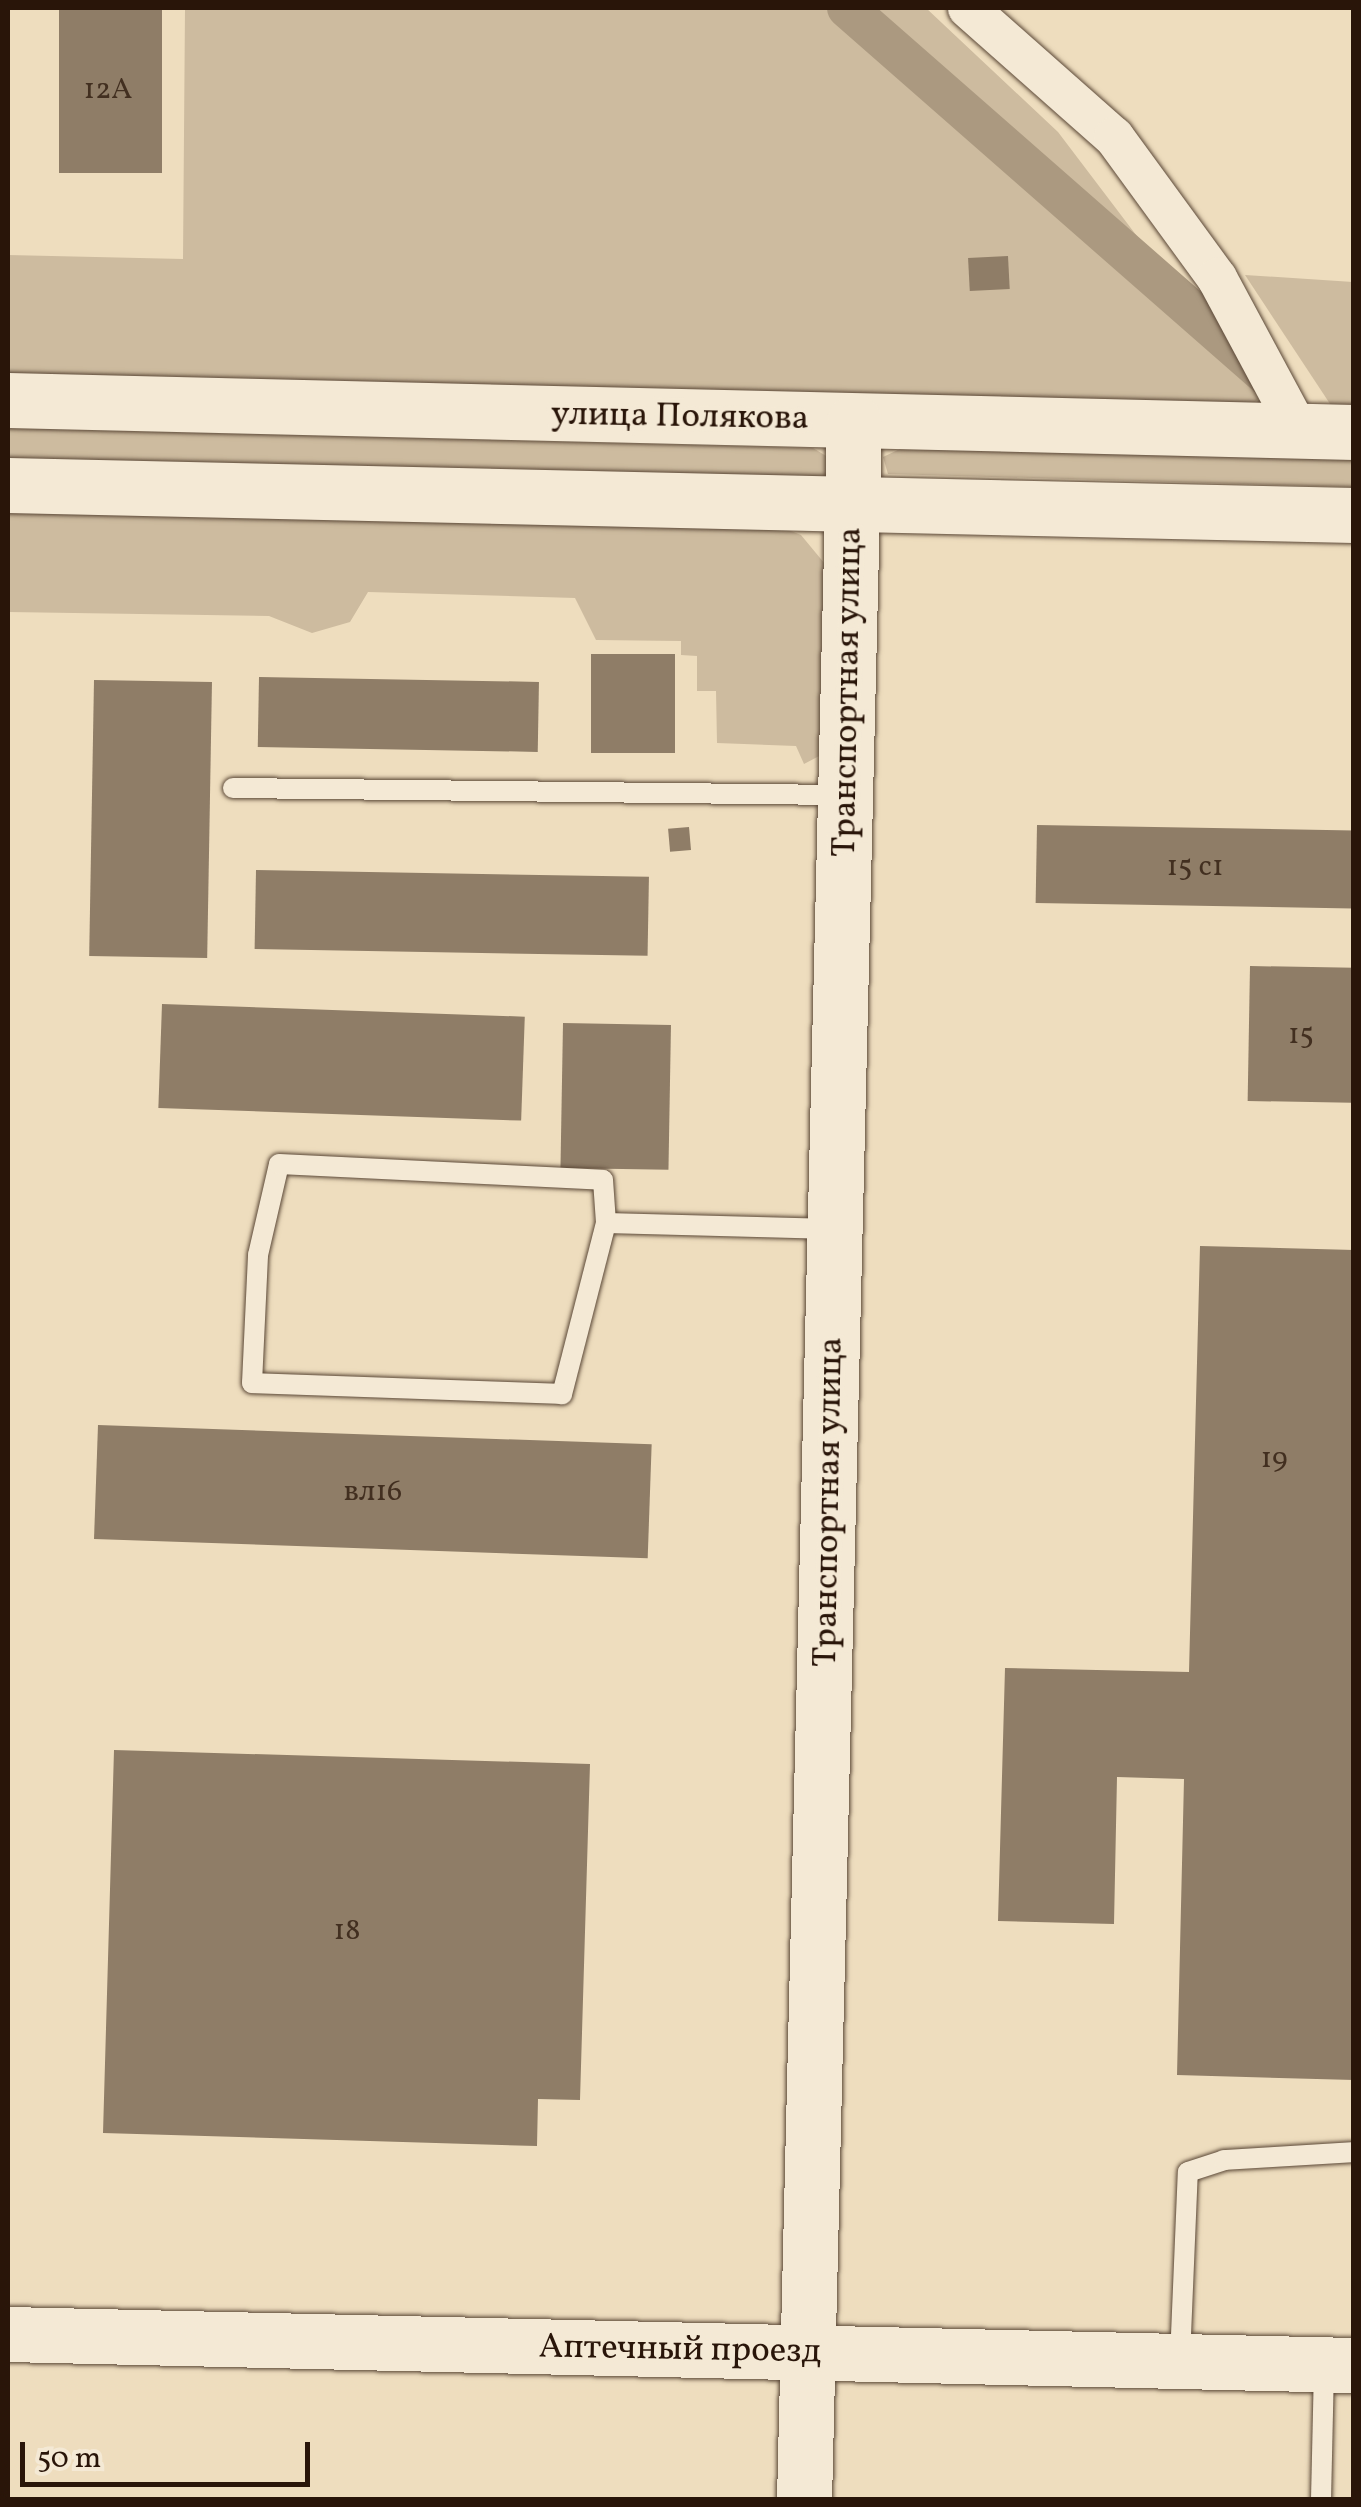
<!DOCTYPE html>
<html>
<head>
<meta charset="utf-8">
<style>
	body { margin:0 }
	#map { position:relative; width:1361px; height:2507px; overflow:hidden; background:#eeddbe; font-family:Vollkorn,serif }
	div>[style] { position:absolute }
	[style*='--x'] { left:calc(var(--x)*1px); top:calc(var(--y)*1px); width:calc(var(--w)*1px); rotate:calc(var(--a)*1deg) }
	.green>* { inset:0; background:#cdbb9f }
	.canal>* { height:40px; margin:-20px; padding:0 20px; transform-origin:20px; border-radius:20px; background:#ab9980 }
	.building>* { inset:0; background:#8f7d67; transform-origin:0 0 }
	.roads { filter:drop-shadow(0 0 2px #5a4736) drop-shadow(0 0 2px #5a4736) }
	.lane>* { height:20px; margin:-10px; padding:0 10px; transform-origin:10px; border-radius:10px; background:#f4e9d5 }
	.street>* { height:40px; margin:-20px; padding:0 20px; transform-origin:20px; border-radius:20px; background:#f4e9d5 }
	.secondary>* { height:55px; margin:-27.5px; padding:0 27.5px; transform-origin:27.5px; border-radius:27.5px; background:#f4e9d5 }
	span { translate:-50% -50%; white-space:nowrap; text-align:center; line-height:1.15; -webkit-text-stroke:9px #f4e9d5; paint-order:stroke }
	.number-label { font-size:30px; color:#422f20 }
	.number-label span { -webkit-text-stroke-width:0 }
	.street-label { font-size:35px; color:#291509 }
	.frame { position:absolute; inset:0; border:10px solid #291509; pointer-events:none }
	.scale { position:absolute; left:20px; top:2442px; width:290px; height:45px; box-sizing:border-box; border:5px solid #291509; border-top:0; padding-left:12px; font-size:30px; line-height:35px; white-space:nowrap; color:#291509; -webkit-text-stroke:8px #f4e9d5; paint-order:stroke }
</style>
</head>
<body>
<div id="map">
	<div class="green">
		<i style="clip-path:polygon(185px 8px,926px 8px,1058px 132px,1193px 310px,1215px 311px,1266px 391px,1250px 407px,8px 379px,8px 255px,183px 259px)"></i>
		<i style="clip-path:polygon(1245px 275px,1353px 282px,1353px 416px,1338px 416px)"></i>
		<i style="clip-path:polygon(8px 428px,813px 448px,836px 462px,824px 478px,8px 459px)"></i>
		<i style="clip-path:polygon(900px 449px,1353px 459px,1353px 487px,888px 474px,883px 457px)"></i>
		<i style="clip-path:polygon(8px 503px,781px 527px,801px 535px,825px 564px,823px 754px,804px 764px,796px 746px,717px 743px,716px 691px,697px 691px,697px 656px,681px 655px,681px 641px,596px 640px,575px 598px,368px 592px,350px 622px,312px 633px,269px 616px,8px 612px)"></i>
	</div>
	<div class="canal">
		<i style="--x:847;--y:8;--w:561;--a:41.24"></i>
	</div>
	<div class="building">
		<i style="left:59px;top:8px;width:103px;height:165px"></i>
		<i style="left:1008px;top:256px;width:33px;height:40px;rotate:87deg"></i>
		<i style="left:591px;top:654px;width:84px;height:99px"></i>
		<i style="left:259px;top:677px;width:280px;height:70px;rotate:1deg"></i>
		<i style="left:94px;top:680px;width:118px;height:276px;rotate:1deg"></i>
		<i style="left:1037px;top:825px;width:317px;height:78px;rotate:1deg"></i>
		<i style="left:689px;top:827px;width:23px;height:21px;rotate:85deg"></i>
		<i style="left:256px;top:870px;width:393px;height:79px;rotate:1deg"></i>
		<i style="left:1250px;top:966px;width:104px;height:135px;rotate:1deg"></i>
		<i style="left:162px;top:1004px;width:363px;height:104px;rotate:2deg"></i>
		<i style="left:563px;top:1023px;width:108px;height:145px;rotate:1deg"></i>
		<i style="clip-path:polygon(1200px 1246px,1354px 1250px,1354px 2080px,1177px 2075px,1184px 1779px,1117px 1777px,1114px 1924px,998px 1921px,1005px 1668px,1189px 1672px)"></i>
		<i style="left:98px;top:1425px;width:554px;height:114px;rotate:2deg"></i>
		<i style="clip-path:polygon(114px 1750px,590px 1764px,580px 2100px,538px 2099px,537px 2146px,103px 2133px)"></i>
	</div>
	<div class="roads">
		<div class="lane">
			<i style="--x:233;--y:788;--w:611;--a:0.66"></i>
			<i style="--x:606;--y:1223;--w:177;--a:104.4"></i>
			<i style="--x:562;--y:1394;--w:310;--a:-178"></i>
			<i style="--x:252;--y:1383;--w:128;--a:-87.3"></i>
			<i style="--x:258;--y:1255;--w:93;--a:-77"></i>
			<i style="--x:279;--y:1164;--w:324;--a:2.8"></i>
			<i style="--x:603;--y:1180;--w:43;--a:86"></i>
			<i style="--x:606;--y:1223;--w:227;--a:1.5"></i>
			<i style="--x:1180;--y:2359;--w:187;--a:-87.6"></i>
			<i style="--x:1188;--y:2172;--w:38;--a:-18"></i>
			<i style="--x:1224;--y:2160;--w:130;--a:-3.5"></i>
			<i style="--x:1321;--y:2500;--w:133;--a:-88.7"></i>
		</div>
		<div class="street">
			<i style="--x:968;--y:8;--w:195;--a:41.5"></i>
			<i style="--x:1114;--y:137;--w:175;--a:53.9"></i>
			<i style="--x:1217;--y:278;--w:174;--a:61.8"></i>
		</div>
		<div class="secondary">
			<i style="--x:8;--y:400;--w:1346;--a:1.36"></i>
			<i style="--x:8;--y:485;--w:1346;--a:1.28"></i>
			<i style="--x:8;--y:2334;--w:1346;--a:1.32"></i>
			<i style="--x:804;--y:2500;--w:2079;--a:-88.62"></i>
		</div>
	</div>
	<div class="number-label">
		<span style="left:108px;top:90px">12А</span>
		<span style="left:1195px;top:867px">15 с1</span>
		<span style="left:1301px;top:1035px">15</span>
		<span style="left:1274px;top:1459px">19</span>
		<span style="left:373px;top:1492px">вл16</span>
		<span style="left:347px;top:1931px">18</span>
	</div>
	<div class="street-label">
		<span style="left:680px;top:417px;rotate:1deg">улица Полякова</span>
		<span style="left:848px;top:692px;rotate:-89deg">Транспортная улица</span>
		<span style="left:829px;top:1502px;rotate:-89deg">Транспортная улица</span>
		<span style="left:680px;top:2350px;rotate:1deg">Аптечный проезд</span>
	</div>
	<div class="frame"></div>
	<div class="scale">50 m</div>
</div>
</body>
</html>
